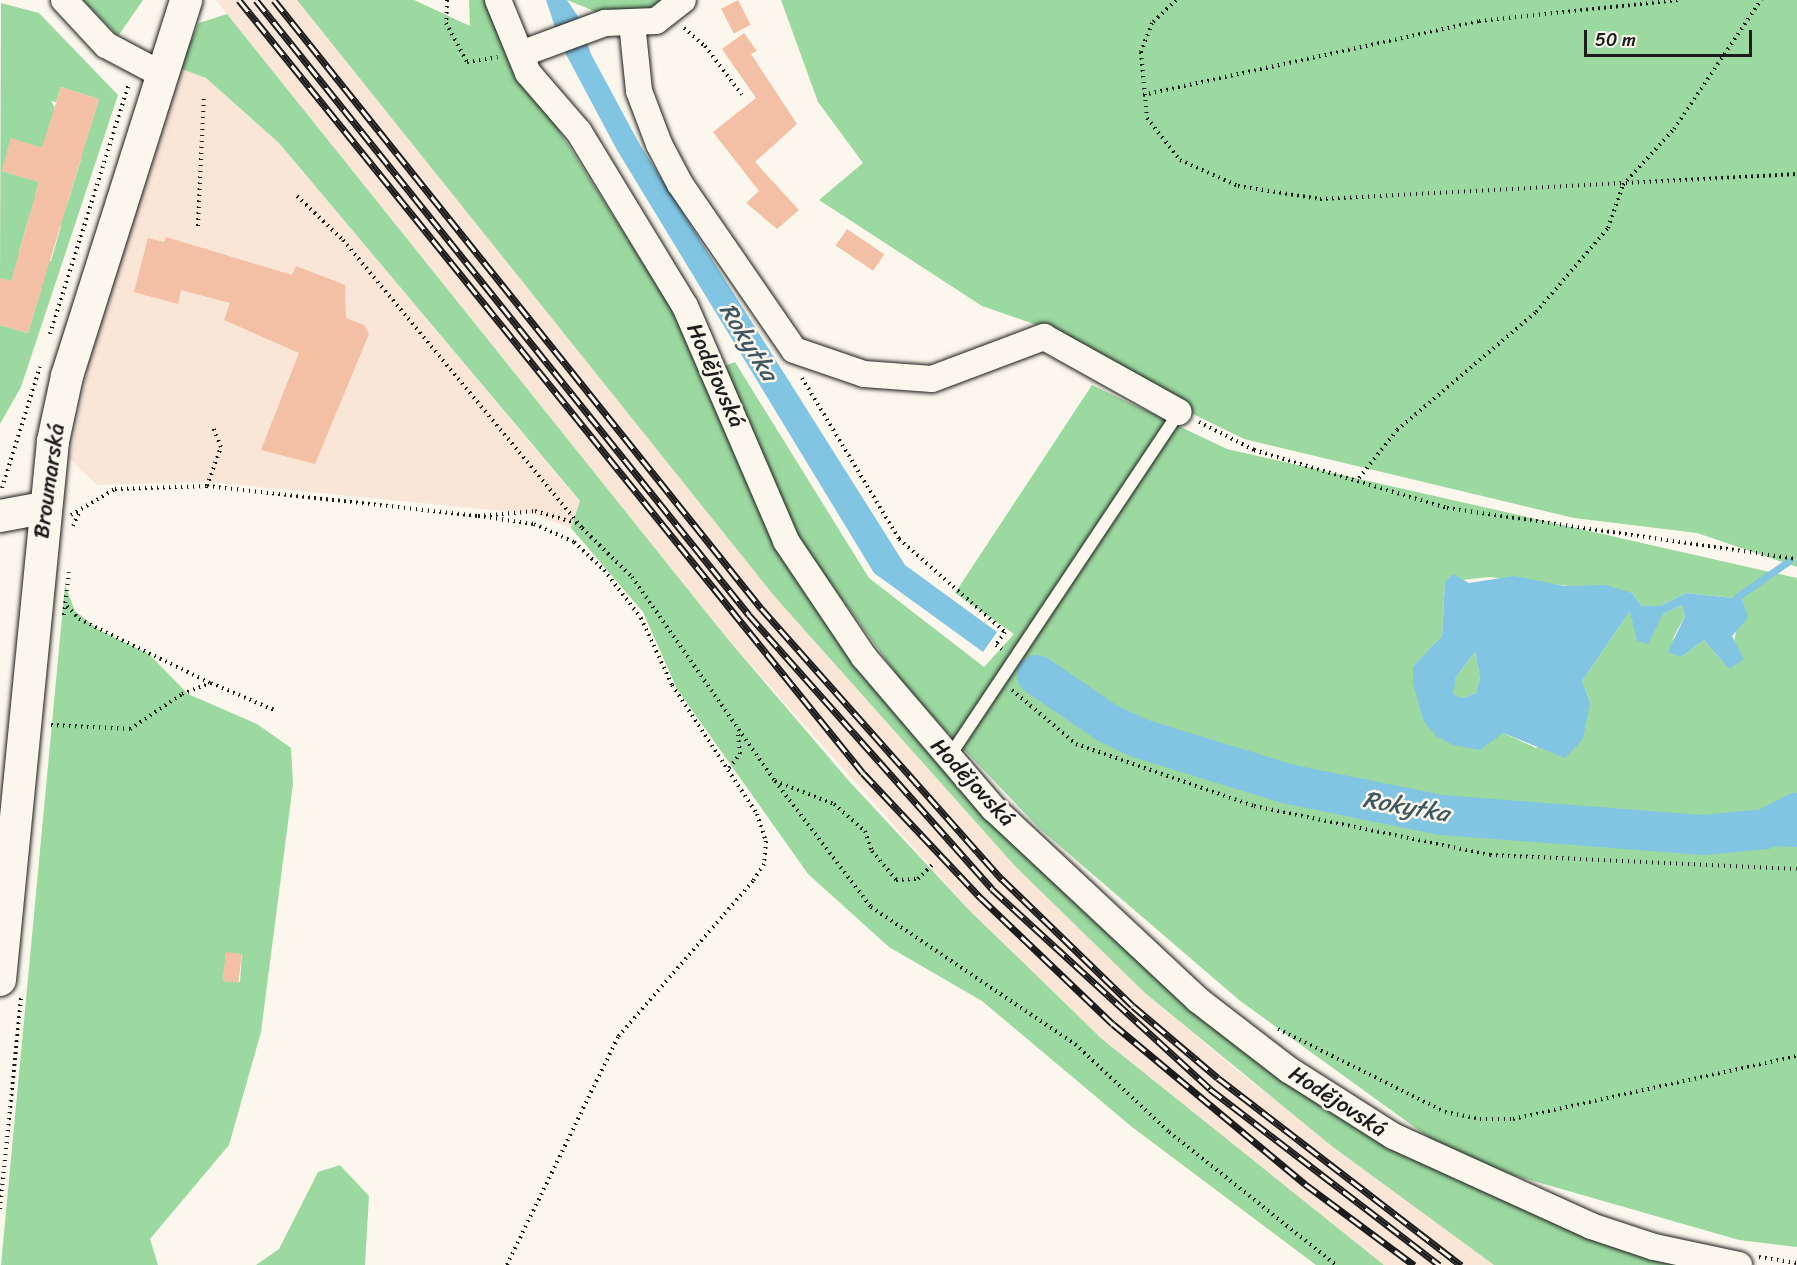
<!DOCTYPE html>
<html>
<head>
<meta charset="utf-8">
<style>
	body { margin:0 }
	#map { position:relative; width:1797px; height:1265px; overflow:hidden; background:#fbf7ec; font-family:Sriracha,sans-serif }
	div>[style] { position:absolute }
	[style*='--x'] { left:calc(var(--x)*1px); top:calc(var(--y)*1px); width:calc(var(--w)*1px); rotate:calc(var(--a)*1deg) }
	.built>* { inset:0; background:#f9e6d7 }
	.green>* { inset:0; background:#9cd9a1 }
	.water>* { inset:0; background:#81c5e2 }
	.stream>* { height:7px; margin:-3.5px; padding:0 3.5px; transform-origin:3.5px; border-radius:3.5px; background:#81c5e2 }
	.river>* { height:40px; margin:-20px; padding:0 20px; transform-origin:20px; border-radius:20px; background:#81c5e2 }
	.building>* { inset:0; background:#f3bfa5; transform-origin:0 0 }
	.path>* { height:4px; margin-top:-2px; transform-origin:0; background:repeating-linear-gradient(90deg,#1c1c1c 0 1.5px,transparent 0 6px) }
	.roads { filter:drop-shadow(0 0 2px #1c1c1c) drop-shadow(0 0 2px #1c1c1c) }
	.service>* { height:12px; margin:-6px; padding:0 6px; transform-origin:6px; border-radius:6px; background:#fbf7ec }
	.minor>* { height:26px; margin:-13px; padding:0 13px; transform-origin:13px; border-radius:13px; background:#fbf7ec }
	.tertiary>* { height:32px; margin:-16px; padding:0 16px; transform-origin:16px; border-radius:16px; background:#fbf7ec }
	.rail>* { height:7px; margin-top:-3.5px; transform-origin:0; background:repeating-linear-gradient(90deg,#fbf7ec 0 14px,#1c1c1c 0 28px); box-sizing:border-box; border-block:2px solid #1c1c1c }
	span { translate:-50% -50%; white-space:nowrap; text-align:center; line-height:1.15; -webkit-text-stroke:5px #fbf7ec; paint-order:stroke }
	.street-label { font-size:22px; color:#1c1c1c }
	.water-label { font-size:24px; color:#3f5761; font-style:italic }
	.scale { position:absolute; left:1584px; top:30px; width:168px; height:27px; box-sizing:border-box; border:3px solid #1c1c1c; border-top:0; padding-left:8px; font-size:18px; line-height:21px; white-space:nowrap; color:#1c1c1c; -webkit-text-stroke:4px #fbf7ec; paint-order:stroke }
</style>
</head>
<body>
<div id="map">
	<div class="built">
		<i style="clip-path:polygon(216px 0,297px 0,775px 597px,1015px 866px,1145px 993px,1238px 1071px,1494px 1265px,1384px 1265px,1102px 1039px,969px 910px,726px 637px)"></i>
		<i style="clip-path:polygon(178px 68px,206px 77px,279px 143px,580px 502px,571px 528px,532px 514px,209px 482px,97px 485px,70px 459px,98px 316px)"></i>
	</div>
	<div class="green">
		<i style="clip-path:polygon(83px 0,143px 0,118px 36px)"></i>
		<i style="clip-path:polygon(297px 0,414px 0,470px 26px,469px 0,492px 0,521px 70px,682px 325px,777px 550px,852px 662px,989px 814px,1309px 1094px,1686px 1265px,1494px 1265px,1333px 1147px,1145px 993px,1015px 866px,775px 597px)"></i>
		<i style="clip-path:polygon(567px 0,671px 0,669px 7px,599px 13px)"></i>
		<i style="clip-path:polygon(781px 0,1797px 0,1797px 567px,1697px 533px,1574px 518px,1244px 439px,1132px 384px,1051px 330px,982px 306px,819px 200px,863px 163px,818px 102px)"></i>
		<i style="clip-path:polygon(evenodd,1px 3px,39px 13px,118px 95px,21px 387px,0 424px,0 325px,28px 333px,41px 290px,0 278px,1px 3px,61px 87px,99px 99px,86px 141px,48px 129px,55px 108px,51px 101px,56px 102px,61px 87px,1px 3px,11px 139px,81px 159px,67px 205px,35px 196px,39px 182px,2px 171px,11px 139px,1px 3px,29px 217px,61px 226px,51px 261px,19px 252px,29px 217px)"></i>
		<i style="clip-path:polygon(227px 14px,726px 637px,849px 781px,969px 910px,1102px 1039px,1384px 1265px,1316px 1265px,1132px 1127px,982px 1001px,889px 947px,808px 874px,677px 689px,643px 612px,571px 528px,580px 501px,279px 143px,206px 78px,179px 68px,199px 23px)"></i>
		<i style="clip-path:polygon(evenodd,735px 362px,869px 578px,984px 667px,1014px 634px,955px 593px,1092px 385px,1227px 449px,1797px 578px,1797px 825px,1783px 815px,1710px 828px,1797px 847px,1797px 1247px,1739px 1240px,1460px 1160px,1239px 1000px,1040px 829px,910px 693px,798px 538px,719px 368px,735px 362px,1489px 577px,1632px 593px,1642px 606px,1660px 606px,1686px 593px,1742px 599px,1729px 669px,1704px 640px,1681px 657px,1673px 638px,1685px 616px,1682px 605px,1663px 614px,1630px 611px,1582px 681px,1590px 702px,1536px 748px,1503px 733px,1423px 720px,1413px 666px,1442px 636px,1445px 582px,1489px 577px)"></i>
		<i style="clip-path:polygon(evenodd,65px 585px,75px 611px,99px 630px,149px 654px,188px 694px,257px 724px,291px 748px,293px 784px,261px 1032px,229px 1145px,150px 1239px,158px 1265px,1px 1265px,65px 585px,226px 953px,242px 954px,240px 982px,223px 981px,226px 953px)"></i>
		<i style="clip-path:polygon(1475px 652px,1480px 678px,1476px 693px,1462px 698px,1452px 694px,1456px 677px)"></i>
		<i style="clip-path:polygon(340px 1165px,369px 1196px,365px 1265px,256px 1265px,279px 1249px,318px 1172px)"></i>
	</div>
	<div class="water">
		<i style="clip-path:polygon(546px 0,567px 0,579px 18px,591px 54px,640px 145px,905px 565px,997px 632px,983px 652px,874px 573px,617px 150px,561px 45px)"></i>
		<i style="clip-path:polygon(evenodd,1453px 574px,1469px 583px,1514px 576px,1565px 586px,1606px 585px,1632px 593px,1642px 606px,1660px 606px,1686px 593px,1742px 599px,1748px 618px,1732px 636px,1744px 659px,1729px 669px,1704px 640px,1681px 657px,1668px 652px,1685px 616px,1682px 605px,1663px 614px,1648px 644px,1637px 641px,1630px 611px,1582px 681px,1590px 702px,1583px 739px,1565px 758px,1503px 733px,1480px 750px,1453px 745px,1436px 736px,1423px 720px,1413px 683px,1413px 666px,1442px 636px,1445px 582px,1453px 574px,1475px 652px,1480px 678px,1476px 693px,1462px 698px,1453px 694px,1456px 677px,1475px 652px)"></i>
		<i style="clip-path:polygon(1783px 815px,1797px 825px,1797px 847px,1723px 845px,1709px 828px)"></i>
	</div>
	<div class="stream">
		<i style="--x:1737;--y:597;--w:63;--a:-34.7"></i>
	</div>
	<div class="river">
		<i style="--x:1037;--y:675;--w:85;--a:34.4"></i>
		<i style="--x:1107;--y:723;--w:38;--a:25"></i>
		<i style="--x:1142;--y:739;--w:153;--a:17.1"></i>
		<i style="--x:1288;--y:784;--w:157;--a:11.4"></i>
		<i style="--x:1442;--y:815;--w:263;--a:4.4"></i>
		<i style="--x:1704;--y:835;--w:61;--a:-5.6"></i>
		<i style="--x:1765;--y:829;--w:36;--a:-27"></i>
	</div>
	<div class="building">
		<i style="left:738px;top:0;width:28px;height:19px;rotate:63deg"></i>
		<i style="clip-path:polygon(744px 33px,757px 51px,751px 54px,797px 124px,755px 162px,799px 210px,777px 229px,746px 203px,759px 191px,713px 132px,756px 98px,722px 49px)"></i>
		<i style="clip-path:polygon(61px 87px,99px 99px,28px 333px,0 325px,0 278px,11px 281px,39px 182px,2px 171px,11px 138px,42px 148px)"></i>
		<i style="left:847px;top:229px;width:45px;height:20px;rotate:34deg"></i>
		<i style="clip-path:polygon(166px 237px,292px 275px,296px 266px,345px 285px,346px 318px,364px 325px,369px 334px,315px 464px,261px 450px,299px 353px,224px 320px,230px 303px,181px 290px,178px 304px,134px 292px,148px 238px,164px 242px)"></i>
		<i style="left:226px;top:952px;width:16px;height:29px;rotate:7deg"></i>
	</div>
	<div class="path">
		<i style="--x:447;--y:0;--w:23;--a:92"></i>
		<i style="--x:446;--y:23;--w:44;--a:61.7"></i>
		<i style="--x:467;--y:62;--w:31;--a:-9"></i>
		<i style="--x:1176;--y:0;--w:33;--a:136"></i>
		<i style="--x:1152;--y:23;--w:31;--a:111"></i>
		<i style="--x:1141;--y:52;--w:66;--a:84.8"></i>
		<i style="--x:1147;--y:118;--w:53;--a:51.8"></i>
		<i style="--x:1180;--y:160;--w:64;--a:24.1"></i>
		<i style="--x:1238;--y:186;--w:83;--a:9"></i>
		<i style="--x:1320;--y:199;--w:478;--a:-3"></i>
		<i style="--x:684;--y:28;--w:28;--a:41"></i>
		<i style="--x:705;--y:46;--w:61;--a:52.9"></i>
		<i style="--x:1143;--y:95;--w:344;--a:-12.4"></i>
		<i style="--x:1479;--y:21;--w:200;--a:-6"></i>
		<i style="--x:297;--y:196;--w:64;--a:43.7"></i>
		<i style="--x:343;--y:240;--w:374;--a:50.3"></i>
		<i style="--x:582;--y:528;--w:70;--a:44.4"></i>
		<i style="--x:632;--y:577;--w:249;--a:55"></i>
		<i style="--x:775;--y:781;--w:63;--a:21.3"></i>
		<i style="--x:834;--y:804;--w:41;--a:41.1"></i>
		<i style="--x:865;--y:831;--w:21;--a:71"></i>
		<i style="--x:872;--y:851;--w:38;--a:50"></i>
		<i style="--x:896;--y:880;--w:22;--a:-3"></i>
		<i style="--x:918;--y:879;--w:21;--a:-45"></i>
		<i style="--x:198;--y:226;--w:132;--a:-87.4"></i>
		<i style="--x:50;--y:334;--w:263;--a:-72.5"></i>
		<i style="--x:802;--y:378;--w:188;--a:58.9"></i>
		<i style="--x:899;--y:539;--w:141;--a:41.3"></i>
		<i style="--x:1005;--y:632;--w:16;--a:125"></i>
		<i style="--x:996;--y:645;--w:7;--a:34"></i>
		<i style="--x:1199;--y:422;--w:62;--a:27"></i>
		<i style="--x:1254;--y:450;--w:202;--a:16.7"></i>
		<i style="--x:1447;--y:508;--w:354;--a:8.3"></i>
		<i style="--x:1359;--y:478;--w:61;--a:-51.6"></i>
		<i style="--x:1397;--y:430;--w:182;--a:-40.3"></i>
		<i style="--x:1536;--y:312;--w:111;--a:-49.4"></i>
		<i style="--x:1608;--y:228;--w:46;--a:-70.8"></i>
		<i style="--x:1623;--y:185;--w:76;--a:-47.7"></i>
		<i style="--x:1674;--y:129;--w:156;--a:-56"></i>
		<i style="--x:207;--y:486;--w:41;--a:-70.3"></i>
		<i style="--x:221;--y:447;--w:22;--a:-112"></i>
		<i style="--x:2;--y:488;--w:127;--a:-72.6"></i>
		<i style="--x:71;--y:515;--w:51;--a:-30.6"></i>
		<i style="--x:115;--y:489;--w:92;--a:-1.9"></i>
		<i style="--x:207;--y:486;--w:273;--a:6.3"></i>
		<i style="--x:478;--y:516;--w:57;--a:-5"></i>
		<i style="--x:535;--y:511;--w:43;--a:16.3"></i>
		<i style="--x:478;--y:516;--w:57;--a:8.1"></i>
		<i style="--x:534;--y:524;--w:44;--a:24.2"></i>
		<i style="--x:574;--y:542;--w:41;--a:43"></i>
		<i style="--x:604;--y:570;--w:61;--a:52.4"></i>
		<i style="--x:641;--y:618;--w:74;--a:65.2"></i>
		<i style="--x:672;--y:685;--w:154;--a:56.6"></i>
		<i style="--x:757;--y:814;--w:28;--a:72"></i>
		<i style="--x:766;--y:841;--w:23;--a:95"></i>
		<i style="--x:764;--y:864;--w:20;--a:123"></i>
		<i style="--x:753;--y:881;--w:206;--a:130.9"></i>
		<i style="--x:618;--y:1037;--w:254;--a:116"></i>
		<i style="--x:73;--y:526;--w:17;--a:-65"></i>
		<i style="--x:67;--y:606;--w:18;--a:47"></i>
		<i style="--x:79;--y:619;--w:146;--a:26"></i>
		<i style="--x:64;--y:615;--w:43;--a:-83.4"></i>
		<i style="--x:1012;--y:690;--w:84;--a:40.2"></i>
		<i style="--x:1076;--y:744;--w:188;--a:19.2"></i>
		<i style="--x:1254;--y:806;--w:241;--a:11.7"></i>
		<i style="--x:1490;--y:855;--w:307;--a:2.6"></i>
		<i style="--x:51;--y:725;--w:79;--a:2.9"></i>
		<i style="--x:130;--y:729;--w:63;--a:-33.9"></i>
		<i style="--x:182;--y:694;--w:31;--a:-21"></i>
		<i style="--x:211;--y:683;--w:69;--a:23.2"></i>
		<i style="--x:729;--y:768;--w:18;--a:-52"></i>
		<i style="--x:740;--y:754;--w:20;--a:-96"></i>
		<i style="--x:775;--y:781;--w:158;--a:52.7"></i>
		<i style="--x:871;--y:907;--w:246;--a:33.9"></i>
		<i style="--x:1075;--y:1044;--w:129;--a:43.1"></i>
		<i style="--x:1169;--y:1132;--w:213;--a:38.5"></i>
		<i style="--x:1278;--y:1029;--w:186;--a:26.4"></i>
		<i style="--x:1445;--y:1112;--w:36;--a:11"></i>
		<i style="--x:1480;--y:1119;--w:33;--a:0"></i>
		<i style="--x:1513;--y:1119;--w:291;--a:-12.5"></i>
		<i style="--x:0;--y:1209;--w:213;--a:-84.3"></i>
		<i style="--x:1759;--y:1257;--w:38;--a:9"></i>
	</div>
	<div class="roads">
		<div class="service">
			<i style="--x:949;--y:757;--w:415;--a:-56.3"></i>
		</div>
		<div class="minor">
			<i style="--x:64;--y:0;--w:62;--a:47"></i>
			<i style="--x:106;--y:45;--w:62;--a:27.8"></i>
			<i style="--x:498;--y:0;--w:79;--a:67.7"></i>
			<i style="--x:528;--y:73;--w:78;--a:49.2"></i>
			<i style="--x:579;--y:132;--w:204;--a:58.7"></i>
			<i style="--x:685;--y:306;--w:256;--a:66.7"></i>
			<i style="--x:786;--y:541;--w:140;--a:56.1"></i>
			<i style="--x:864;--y:657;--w:200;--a:49.5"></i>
			<i style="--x:994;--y:809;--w:279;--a:43.1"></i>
			<i style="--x:1198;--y:1000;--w:115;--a:37.6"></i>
			<i style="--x:1289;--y:1070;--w:123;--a:32.4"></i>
			<i style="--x:1393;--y:1136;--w:217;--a:24.4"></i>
			<i style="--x:1591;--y:1226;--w:66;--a:18.4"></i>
			<i style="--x:1654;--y:1247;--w:87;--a:12"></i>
			<i style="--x:632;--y:23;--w:68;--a:84.1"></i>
			<i style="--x:639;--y:91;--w:57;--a:69.3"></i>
			<i style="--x:659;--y:144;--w:45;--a:62.3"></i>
			<i style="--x:680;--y:184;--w:201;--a:55.5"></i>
			<i style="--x:794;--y:350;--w:74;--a:18.9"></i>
			<i style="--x:864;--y:374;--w:68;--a:4.2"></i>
			<i style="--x:932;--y:379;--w:120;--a:-20.6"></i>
			<i style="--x:1044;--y:337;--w:154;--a:29.1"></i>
			<i style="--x:521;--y:54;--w:90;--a:-20.3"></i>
			<i style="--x:605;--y:23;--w:51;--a:-2.2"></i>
			<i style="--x:656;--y:21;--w:34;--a:-38"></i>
		</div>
		<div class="tertiary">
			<i style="--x:0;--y:516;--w:44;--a:-10.5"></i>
			<i style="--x:0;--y:980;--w:542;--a:-84.38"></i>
			<i style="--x:53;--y:441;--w:66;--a:-77.8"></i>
			<i style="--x:67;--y:376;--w:394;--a:-72.4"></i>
		</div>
	</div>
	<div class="rail">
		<i style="--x:239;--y:0;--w:993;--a:51.09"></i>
		<i style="--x:863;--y:773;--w:172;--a:46.7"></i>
		<i style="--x:981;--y:898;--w:182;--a:43.7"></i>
		<i style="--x:1113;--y:1024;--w:250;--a:39.8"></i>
		<i style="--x:1305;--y:1184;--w:136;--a:36.6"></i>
		<i style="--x:256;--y:0;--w:788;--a:51.28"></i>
		<i style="--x:749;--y:615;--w:366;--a:48.4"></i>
		<i style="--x:992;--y:889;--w:296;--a:42.5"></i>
		<i style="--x:1210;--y:1089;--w:289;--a:37.5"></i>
		<i style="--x:274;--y:0;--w:779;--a:51.31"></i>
		<i style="--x:761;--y:608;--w:363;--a:48.4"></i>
		<i style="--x:1002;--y:879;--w:182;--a:44.1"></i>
		<i style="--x:1133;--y:1006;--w:111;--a:40.3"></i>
		<i style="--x:1218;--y:1078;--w:307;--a:37.6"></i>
	</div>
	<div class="street-label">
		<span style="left:716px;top:375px;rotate:66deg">Hodějovská</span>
		<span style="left:49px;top:481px;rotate:-82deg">Broumarská</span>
		<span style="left:973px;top:782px;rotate:47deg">Hodějovská</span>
		<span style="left:1338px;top:1101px;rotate:33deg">Hodějovská</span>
	</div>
	<div class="water-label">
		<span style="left:748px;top:342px;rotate:58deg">Rokytka</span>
		<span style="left:1406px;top:807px;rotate:10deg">Rokytka</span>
	</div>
	<div class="scale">50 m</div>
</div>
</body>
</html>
